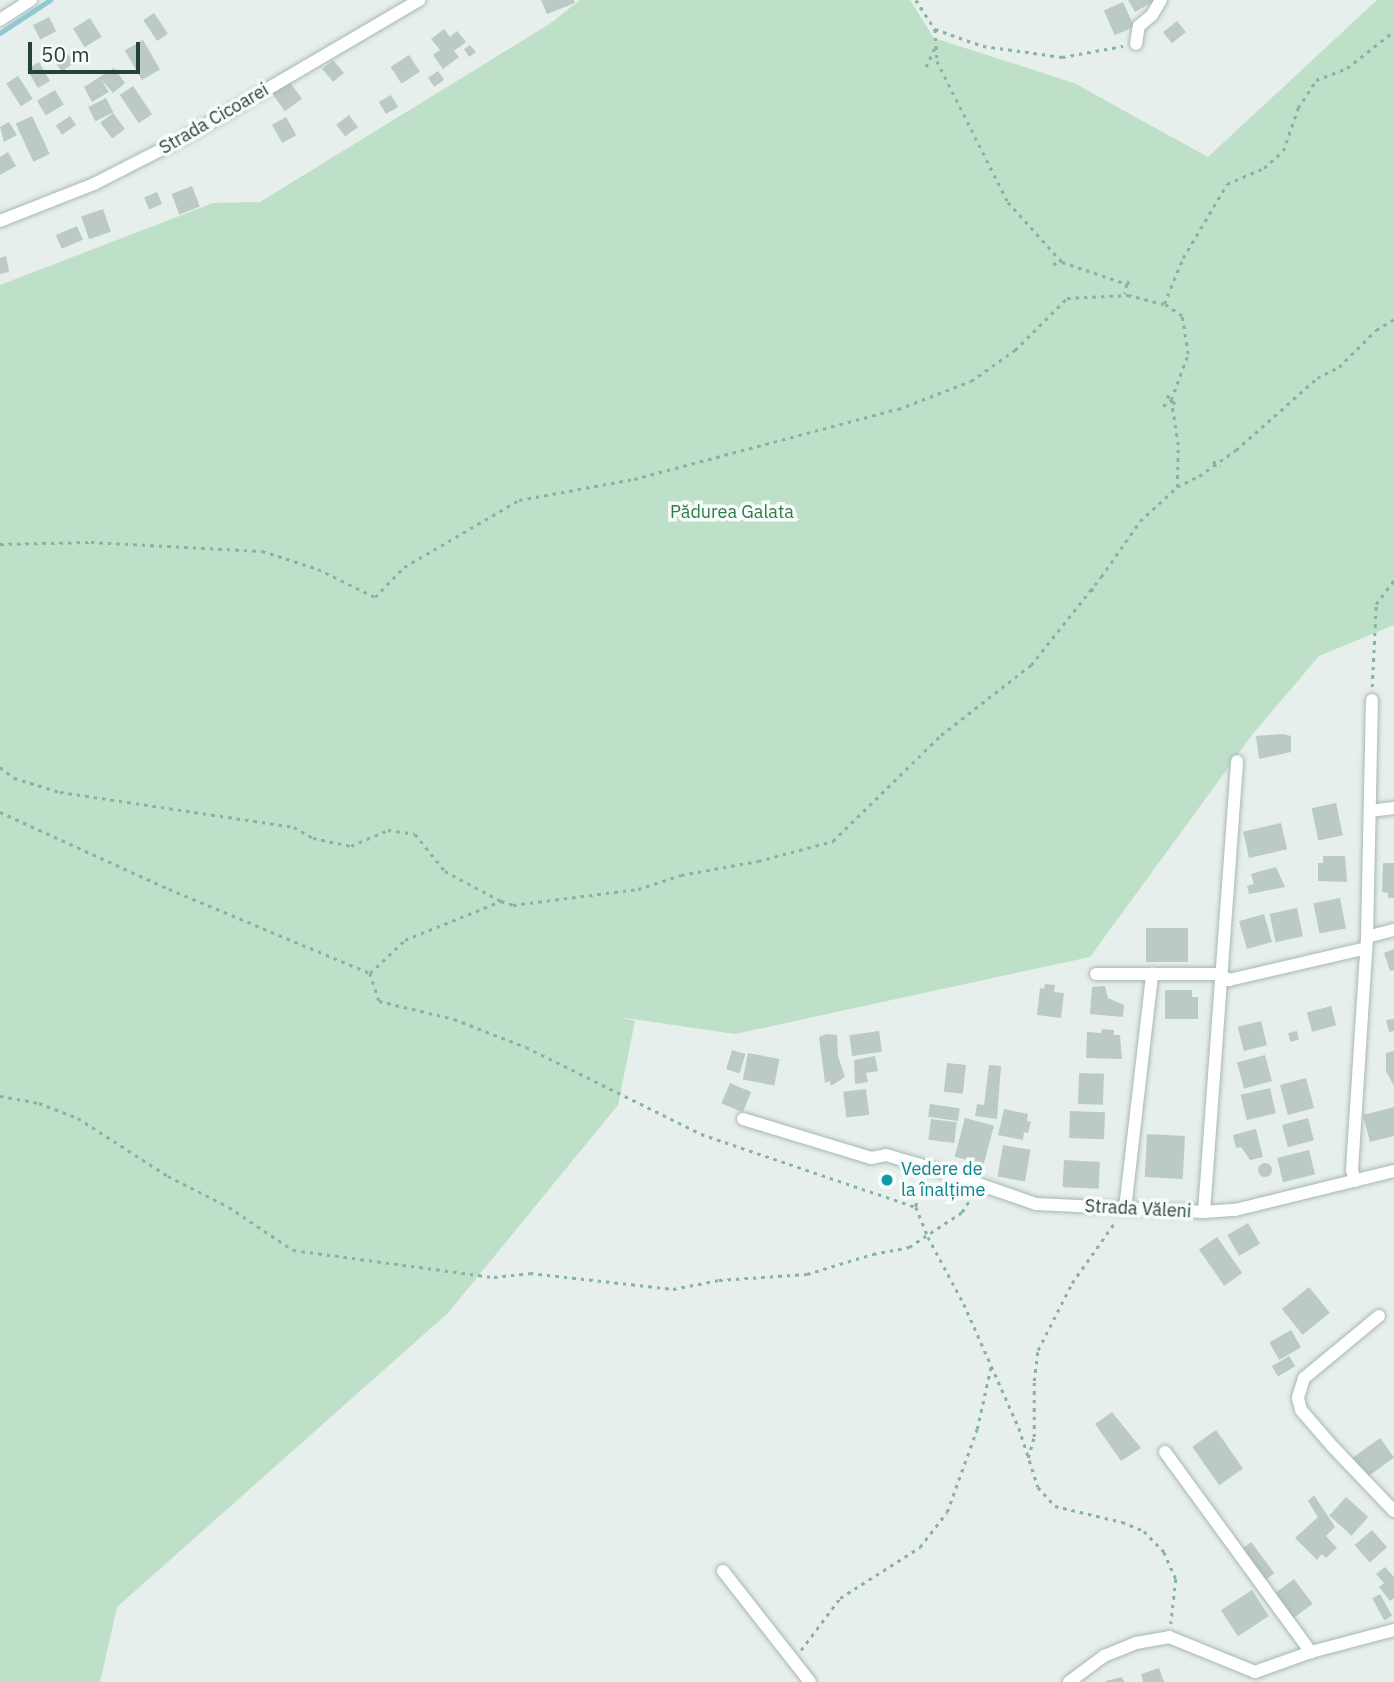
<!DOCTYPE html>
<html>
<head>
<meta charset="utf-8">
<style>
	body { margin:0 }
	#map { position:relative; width:1394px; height:1682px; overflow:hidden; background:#e6efeb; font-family:"IBM Plex Sans",sans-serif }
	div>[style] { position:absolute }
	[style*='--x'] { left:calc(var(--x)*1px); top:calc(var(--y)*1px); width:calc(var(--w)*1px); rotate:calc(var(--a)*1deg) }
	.green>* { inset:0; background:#bfe0c8 }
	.stream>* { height:4.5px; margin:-2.25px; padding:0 2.25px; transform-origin:2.25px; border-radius:2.25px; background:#8ec9d4 }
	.building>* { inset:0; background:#bbcac4; transform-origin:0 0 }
	.round { border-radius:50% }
	.path>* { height:2.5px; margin-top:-1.25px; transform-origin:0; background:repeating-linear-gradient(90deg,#86b3a5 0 3.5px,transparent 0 8.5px) }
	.roads { filter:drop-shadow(0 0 2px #a8b8b2) drop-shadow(0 0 2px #a8b8b2) }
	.minor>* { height:12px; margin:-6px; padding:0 6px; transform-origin:6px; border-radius:6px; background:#fff }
	.dots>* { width:19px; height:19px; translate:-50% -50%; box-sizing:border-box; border:4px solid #f7fbf9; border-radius:50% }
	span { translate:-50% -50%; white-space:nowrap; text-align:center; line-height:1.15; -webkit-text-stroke:7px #f7fbf9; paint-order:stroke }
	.street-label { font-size:18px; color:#24423a }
	.park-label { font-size:18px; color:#2d7a4b }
	.culture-label { font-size:18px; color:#0d838f }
	.left { translate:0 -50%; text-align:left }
	.scale { position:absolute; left:28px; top:42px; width:112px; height:32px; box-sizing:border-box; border:4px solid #24423a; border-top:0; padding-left:9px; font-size:21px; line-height:24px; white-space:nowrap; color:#24423a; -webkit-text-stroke:5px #f7fbf9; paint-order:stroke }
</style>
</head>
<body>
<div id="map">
	<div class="green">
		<i style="clip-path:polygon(580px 0,910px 0,934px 38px,1074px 83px,1208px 157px,1377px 0,1394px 0,1394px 625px,1319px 656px,1252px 735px,1090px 957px,735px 1034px,619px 1017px,635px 1021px,618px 1105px,448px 1313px,117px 1607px,100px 1682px,0 1682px,0 285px,213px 203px,260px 202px,551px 23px)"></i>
	</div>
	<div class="stream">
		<i style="--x:0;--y:33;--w:60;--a:-33.4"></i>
	</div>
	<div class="building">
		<i style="clip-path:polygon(541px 0,574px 0,575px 3px,547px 14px)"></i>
		<i style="clip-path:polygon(1128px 0,1156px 0,1135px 12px)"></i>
		<i style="left:1123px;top:2px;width:27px;height:21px;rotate:66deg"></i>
		<i style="left:154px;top:13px;width:25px;height:13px;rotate:56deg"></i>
		<i style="left:49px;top:17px;width:16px;height:18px;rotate:63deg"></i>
		<i style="left:90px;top:18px;width:22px;height:20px;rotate:58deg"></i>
		<i style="left:1177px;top:21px;width:14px;height:18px;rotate:51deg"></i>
		<i style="clip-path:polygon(444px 29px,450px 37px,457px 31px,466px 42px,454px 51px,459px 57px,443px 69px,433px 55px,440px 50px,431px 39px)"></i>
		<i style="left:143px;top:40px;width:34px;height:21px;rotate:60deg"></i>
		<i style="clip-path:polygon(470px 45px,476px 52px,469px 57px,464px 49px)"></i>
		<i style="left:68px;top:54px;width:11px;height:15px;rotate:56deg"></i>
		<i style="left:409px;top:55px;width:20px;height:22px;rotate:57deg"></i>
		<i style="left:333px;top:60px;width:17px;height:14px;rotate:50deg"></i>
		<i style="left:39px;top:62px;width:22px;height:14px;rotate:60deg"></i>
		<i style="clip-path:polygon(114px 68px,125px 83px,113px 93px,101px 79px,109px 92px,92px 102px,84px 87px)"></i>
		<i style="left:438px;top:71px;width:11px;height:12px;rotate:56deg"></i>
		<i style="left:18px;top:76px;width:27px;height:14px;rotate:57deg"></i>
		<i style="left:289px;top:81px;width:22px;height:21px;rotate:54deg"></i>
		<i style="left:133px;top:86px;width:34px;height:16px;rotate:56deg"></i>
		<i style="left:55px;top:90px;width:17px;height:21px;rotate:59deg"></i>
		<i style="left:391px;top:95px;width:14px;height:14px;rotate:60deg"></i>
		<i style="left:106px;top:98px;width:16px;height:20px;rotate:63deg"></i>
		<i style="left:113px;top:113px;width:20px;height:16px;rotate:53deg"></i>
		<i style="left:349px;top:115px;width:15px;height:16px;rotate:53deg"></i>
		<i style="left:32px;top:116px;width:42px;height:18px;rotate:65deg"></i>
		<i style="left:70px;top:116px;width:11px;height:17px;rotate:56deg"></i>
		<i style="left:286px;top:117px;width:21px;height:16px;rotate:61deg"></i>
		<i style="clip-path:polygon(9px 122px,17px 135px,4px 142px,0 127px)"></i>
		<i style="clip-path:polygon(8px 152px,16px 166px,0 175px,0 157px)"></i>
		<i style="left:192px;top:186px;width:22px;height:22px;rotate:69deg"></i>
		<i style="left:157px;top:192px;width:13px;height:14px;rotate:67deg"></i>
		<i style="left:103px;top:209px;width:24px;height:23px;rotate:71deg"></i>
		<i style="left:77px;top:226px;width:15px;height:23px;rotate:67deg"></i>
		<i style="clip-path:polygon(6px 256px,9px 272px,0 274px,0 258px)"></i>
		<i style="clip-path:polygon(1283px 734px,1291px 736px,1291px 752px,1259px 759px,1256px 736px)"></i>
		<i style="left:1336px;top:803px;width:33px;height:25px;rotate:78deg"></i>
		<i style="left:1281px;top:823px;width:27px;height:39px;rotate:77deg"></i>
		<i style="clip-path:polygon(1323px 856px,1345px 856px,1347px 882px,1318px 881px,1318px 863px,1323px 863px)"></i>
		<i style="clip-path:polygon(1383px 863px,1394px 863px,1394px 898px,1388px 898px,1388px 893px,1382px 892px)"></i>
		<i style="clip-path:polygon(1276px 867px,1285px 887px,1249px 894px,1247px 886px,1254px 884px,1251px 874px)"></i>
		<i style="left:1340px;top:898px;width:31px;height:27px;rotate:79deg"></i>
		<i style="left:1297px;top:908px;width:29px;height:28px;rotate:78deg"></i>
		<i style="left:1264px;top:914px;width:29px;height:26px;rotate:74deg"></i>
		<i style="left:1146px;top:928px;width:42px;height:34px"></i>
		<i style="clip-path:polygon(1394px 949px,1394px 970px,1390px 971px,1384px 953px)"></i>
		<i style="clip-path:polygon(1045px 984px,1055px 985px,1054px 992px,1064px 993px,1061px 1018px,1037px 1015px,1040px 988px,1044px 989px)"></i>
		<i style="clip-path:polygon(1105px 986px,1108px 998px,1124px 1005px,1123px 1017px,1090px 1014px,1092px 987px)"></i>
		<i style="clip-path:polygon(1165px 990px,1192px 990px,1192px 997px,1198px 997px,1198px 1019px,1165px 1019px)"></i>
		<i style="left:1331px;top:1006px;width:20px;height:25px;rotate:75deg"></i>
		<i style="clip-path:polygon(1394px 1019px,1394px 1031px,1389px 1032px,1386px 1020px)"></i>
		<i style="left:1261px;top:1021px;width:25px;height:24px;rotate:76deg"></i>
		<i style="clip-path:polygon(1102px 1029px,1114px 1030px,1114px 1035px,1120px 1035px,1122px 1059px,1086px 1058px,1087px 1032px,1101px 1033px)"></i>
		<i style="left:879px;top:1031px;width:21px;height:30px;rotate:82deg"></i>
		<i style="left:1297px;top:1031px;width:9px;height:9px;rotate:77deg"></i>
		<i style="clip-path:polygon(826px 1034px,837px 1035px,838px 1056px,845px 1077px,831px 1086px,830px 1081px,825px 1083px,819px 1037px)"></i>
		<i style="left:732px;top:1050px;width:14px;height:20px;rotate:17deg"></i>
		<i style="clip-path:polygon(1394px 1051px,1394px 1086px,1386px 1071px,1386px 1053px)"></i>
		<i style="left:748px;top:1053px;width:32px;height:27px;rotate:11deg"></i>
		<i style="left:1265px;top:1055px;width:27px;height:29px;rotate:75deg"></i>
		<i style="clip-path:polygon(875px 1056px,878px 1071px,866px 1073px,868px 1082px,855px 1084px,854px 1060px)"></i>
		<i style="left:947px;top:1063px;width:19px;height:29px;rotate:6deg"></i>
		<i style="clip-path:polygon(989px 1065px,1001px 1066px,997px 1119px,975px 1116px,977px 1104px,984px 1105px)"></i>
		<i style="left:1079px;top:1073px;width:25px;height:31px;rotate:2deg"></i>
		<i style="left:1306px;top:1078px;width:31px;height:27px;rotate:75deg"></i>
		<i style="left:730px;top:1083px;width:23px;height:22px;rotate:23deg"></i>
		<i style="left:1270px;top:1088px;width:26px;height:30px;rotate:77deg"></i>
		<i style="left:866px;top:1089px;width:26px;height:23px;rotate:83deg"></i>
		<i style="left:930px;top:1104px;width:30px;height:13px;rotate:8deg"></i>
		<i style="clip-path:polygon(1394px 1107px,1394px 1136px,1370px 1142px,1363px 1115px)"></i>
		<i style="clip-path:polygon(1004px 1109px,1028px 1114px,1027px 1121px,1031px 1122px,1028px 1133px,1024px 1132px,1023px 1140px,998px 1135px)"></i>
		<i style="left:1070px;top:1111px;width:35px;height:27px;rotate:2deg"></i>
		<i style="left:965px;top:1118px;width:30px;height:40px;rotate:15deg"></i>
		<i style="left:1308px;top:1118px;width:23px;height:27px;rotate:75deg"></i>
		<i style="left:931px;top:1119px;width:26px;height:21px;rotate:7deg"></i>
		<i style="clip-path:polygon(1256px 1129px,1263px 1157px,1250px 1160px,1241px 1147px,1236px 1148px,1233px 1135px)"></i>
		<i style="left:1147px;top:1134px;width:38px;height:43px;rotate:3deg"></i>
		<i style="left:1003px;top:1145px;width:28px;height:32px;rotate:10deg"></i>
		<i style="left:1309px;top:1150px;width:25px;height:33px;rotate:76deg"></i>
		<i style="left:1064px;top:1160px;width:36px;height:27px;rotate:3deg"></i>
		<i class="round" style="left:1258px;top:1163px;width:14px;height:14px"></i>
		<i style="left:1248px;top:1223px;width:24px;height:24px;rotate:60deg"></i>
		<i style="left:1217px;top:1237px;width:44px;height:22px;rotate:55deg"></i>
		<i style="left:1309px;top:1287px;width:33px;height:35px;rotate:51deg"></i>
		<i style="left:1291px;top:1330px;width:20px;height:25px;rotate:60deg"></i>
		<i style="left:1289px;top:1356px;width:12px;height:20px;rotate:59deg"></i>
		<i style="clip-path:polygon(1112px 1412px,1141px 1448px,1121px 1461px,1095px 1424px)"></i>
		<i style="left:1216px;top:1430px;width:47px;height:29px;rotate:55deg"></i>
		<i style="left:1380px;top:1438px;width:24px;height:35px;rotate:54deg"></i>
		<i style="clip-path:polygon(1314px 1495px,1335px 1527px,1326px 1536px,1337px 1548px,1326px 1558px,1322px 1554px,1317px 1560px,1295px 1538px,1318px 1517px,1308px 1501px)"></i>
		<i style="left:1346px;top:1497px;width:30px;height:25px;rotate:42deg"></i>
		<i style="left:1372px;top:1530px;width:23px;height:23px;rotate:49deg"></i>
		<i style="left:1251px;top:1542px;width:39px;height:14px;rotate:53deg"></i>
		<i style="clip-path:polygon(1385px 1567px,1394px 1577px,1394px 1598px,1390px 1601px,1379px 1587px,1384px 1583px,1376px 1574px)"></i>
		<i style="left:1294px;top:1579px;width:31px;height:25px;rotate:53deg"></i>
		<i style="left:1252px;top:1590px;width:31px;height:37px;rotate:57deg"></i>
		<i style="left:1380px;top:1594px;width:25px;height:9px;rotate:61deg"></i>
		<i style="clip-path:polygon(1159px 1668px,1164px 1682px,1143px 1682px,1141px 1674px)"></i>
		<i style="clip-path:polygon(1122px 1677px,1124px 1682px,1106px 1682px,1106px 1681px)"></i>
	</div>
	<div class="path">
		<i style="--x:916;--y:0;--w:35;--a:57"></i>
		<i style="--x:935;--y:29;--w:51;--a:19.5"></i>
		<i style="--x:983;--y:46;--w:80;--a:7.9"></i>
		<i style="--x:1062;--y:57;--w:62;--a:-10.2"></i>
		<i style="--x:935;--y:29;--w:32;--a:86"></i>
		<i style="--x:937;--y:61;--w:158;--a:63.3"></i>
		<i style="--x:1008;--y:202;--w:81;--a:48"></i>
		<i style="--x:1062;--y:262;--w:69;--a:18.7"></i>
		<i style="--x:1127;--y:284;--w:10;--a:101"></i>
		<i style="--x:926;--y:67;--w:20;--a:-66"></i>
		<i style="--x:1053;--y:264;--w:9;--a:-13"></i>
		<i style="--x:1127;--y:284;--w:8;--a:-60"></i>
		<i style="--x:1167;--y:395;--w:15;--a:48"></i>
		<i style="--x:1163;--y:406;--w:10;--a:-37"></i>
		<i style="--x:1213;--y:461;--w:9;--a:36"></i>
		<i style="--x:1177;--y:487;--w:25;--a:-27"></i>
		<i style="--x:1199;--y:476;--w:45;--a:-35.1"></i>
		<i style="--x:1236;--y:450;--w:108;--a:-41.6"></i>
		<i style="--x:1317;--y:378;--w:25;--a:-27"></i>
		<i style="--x:1339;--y:367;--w:52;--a:-45"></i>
		<i style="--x:1376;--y:330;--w:21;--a:-31"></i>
		<i style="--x:0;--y:544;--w:91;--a:-1.3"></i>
		<i style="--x:91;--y:542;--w:171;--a:3"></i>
		<i style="--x:262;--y:551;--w:59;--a:17.8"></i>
		<i style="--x:318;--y:569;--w:64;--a:26.2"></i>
		<i style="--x:375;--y:597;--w:42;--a:-46"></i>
		<i style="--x:404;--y:567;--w:133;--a:-30.2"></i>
		<i style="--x:519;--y:500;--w:117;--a:-10.3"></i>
		<i style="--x:634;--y:479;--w:273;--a:-14.9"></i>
		<i style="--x:898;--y:409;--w:78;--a:-21"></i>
		<i style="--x:971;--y:381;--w:54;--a:-35.2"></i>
		<i style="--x:1015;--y:350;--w:74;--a:-45"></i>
		<i style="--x:1067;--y:298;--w:61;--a:-2.8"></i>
		<i style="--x:1128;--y:295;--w:37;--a:14"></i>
		<i style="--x:1092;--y:588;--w:7;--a:82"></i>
		<i style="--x:1372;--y:687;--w:83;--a:-87.2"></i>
		<i style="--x:1376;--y:604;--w:30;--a:-53"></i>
		<i style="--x:0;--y:767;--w:18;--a:38"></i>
		<i style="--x:14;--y:778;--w:48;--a:16.9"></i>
		<i style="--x:60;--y:792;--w:237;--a:8.5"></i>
		<i style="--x:294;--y:827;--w:22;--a:30"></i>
		<i style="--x:313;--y:838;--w:39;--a:12"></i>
		<i style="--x:351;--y:846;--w:40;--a:-23.4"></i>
		<i style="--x:388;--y:830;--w:27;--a:8"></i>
		<i style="--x:415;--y:834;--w:48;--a:51"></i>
		<i style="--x:445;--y:871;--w:64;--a:28.2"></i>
		<i style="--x:0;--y:812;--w:186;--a:24.5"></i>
		<i style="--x:169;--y:889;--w:218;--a:22.7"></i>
		<i style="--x:370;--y:973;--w:29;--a:72"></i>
		<i style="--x:379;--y:1001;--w:77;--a:13.5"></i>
		<i style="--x:454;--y:1019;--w:77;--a:21.3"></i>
		<i style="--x:526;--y:1047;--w:195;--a:26.4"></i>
		<i style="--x:701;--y:1134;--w:227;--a:18.8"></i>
		<i style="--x:370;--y:973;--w:48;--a:-43.3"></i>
		<i style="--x:405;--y:940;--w:104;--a:-22.1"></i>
		<i style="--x:501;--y:901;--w:13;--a:18"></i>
		<i style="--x:513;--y:905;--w:126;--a:-7.3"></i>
		<i style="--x:638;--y:889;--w:45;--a:-18"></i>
		<i style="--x:681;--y:875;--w:78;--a:-10.3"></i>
		<i style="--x:758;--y:861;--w:78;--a:-14.9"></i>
		<i style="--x:833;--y:841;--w:151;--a:-44.5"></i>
		<i style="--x:941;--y:735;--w:114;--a:-37.9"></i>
		<i style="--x:1031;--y:665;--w:112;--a:-51.5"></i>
		<i style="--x:1101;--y:577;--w:68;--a:-55.1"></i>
		<i style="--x:1140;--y:521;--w:50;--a:-42.6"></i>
		<i style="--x:1177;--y:487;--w:42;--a:-88.6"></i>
		<i style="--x:1178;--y:445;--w:46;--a:-98.8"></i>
		<i style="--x:1171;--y:400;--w:49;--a:-69.7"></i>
		<i style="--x:1188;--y:354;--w:38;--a:-99"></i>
		<i style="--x:1182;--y:316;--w:22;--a:-146"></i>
		<i style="--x:1164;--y:304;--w:50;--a:-67.6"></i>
		<i style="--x:1183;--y:258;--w:86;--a:-59.3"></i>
		<i style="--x:1227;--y:184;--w:40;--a:-23.4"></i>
		<i style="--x:1264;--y:168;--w:25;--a:-42"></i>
		<i style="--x:1283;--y:151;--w:46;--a:-70.8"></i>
		<i style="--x:1298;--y:108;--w:33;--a:-57"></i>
		<i style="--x:1316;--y:80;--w:33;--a:-21"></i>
		<i style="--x:1347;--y:68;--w:60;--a:-38.2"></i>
		<i style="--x:0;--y:1096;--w:40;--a:10"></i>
		<i style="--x:39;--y:1103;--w:42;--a:21"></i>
		<i style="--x:78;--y:1118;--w:107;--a:32.8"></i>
		<i style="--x:168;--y:1176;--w:68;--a:26.9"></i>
		<i style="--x:229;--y:1207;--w:77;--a:33.9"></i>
		<i style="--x:293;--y:1250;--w:203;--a:7.7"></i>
		<i style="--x:494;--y:1277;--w:36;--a:-6"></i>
		<i style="--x:530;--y:1273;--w:144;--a:6.4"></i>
		<i style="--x:673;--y:1289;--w:47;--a:-11.1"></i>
		<i style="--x:719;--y:1280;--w:88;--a:-3.9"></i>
		<i style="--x:807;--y:1274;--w:69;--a:-16.9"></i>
		<i style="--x:873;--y:1254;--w:37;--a:-11"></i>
		<i style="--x:909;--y:1247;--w:64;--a:-33.4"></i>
		<i style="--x:962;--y:1212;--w:19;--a:-58"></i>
		<i style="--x:922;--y:1178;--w:30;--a:102"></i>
		<i style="--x:916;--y:1207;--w:32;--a:68"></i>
		<i style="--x:928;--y:1237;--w:76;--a:61.8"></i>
		<i style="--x:964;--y:1304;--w:136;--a:66.1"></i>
		<i style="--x:1019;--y:1428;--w:62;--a:72.1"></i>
		<i style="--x:1038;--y:1487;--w:25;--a:48"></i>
		<i style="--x:1055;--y:1506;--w:69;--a:13.4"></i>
		<i style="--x:1122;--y:1522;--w:24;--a:22"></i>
		<i style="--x:1144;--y:1531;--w:29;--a:46"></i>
		<i style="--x:1164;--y:1552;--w:30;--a:66"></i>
		<i style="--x:1176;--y:1579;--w:45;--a:96.3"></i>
		<i style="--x:1028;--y:1458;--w:22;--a:-74"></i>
		<i style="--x:1034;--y:1437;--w:56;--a:-90"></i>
		<i style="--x:1034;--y:1381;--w:31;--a:-83"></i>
		<i style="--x:1038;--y:1350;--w:75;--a:-63.1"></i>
		<i style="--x:1072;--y:1283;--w:75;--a:-54.8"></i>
		<i style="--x:801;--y:1650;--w:65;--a:-53.1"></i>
		<i style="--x:840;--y:1598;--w:95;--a:-32.5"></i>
		<i style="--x:920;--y:1547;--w:44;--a:-52.4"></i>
		<i style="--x:947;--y:1512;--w:88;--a:-70.1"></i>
		<i style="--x:977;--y:1429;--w:65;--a:-77.5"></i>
	</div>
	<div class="roads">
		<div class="minor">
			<i style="--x:0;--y:20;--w:37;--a:-33"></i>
			<i style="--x:1136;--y:44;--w:18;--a:-81"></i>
			<i style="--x:1139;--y:26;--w:17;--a:-40"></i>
			<i style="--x:1152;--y:15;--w:17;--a:-59"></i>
			<i style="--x:0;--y:221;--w:101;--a:-21.5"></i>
			<i style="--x:94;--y:184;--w:101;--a:-27.1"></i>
			<i style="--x:184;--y:138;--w:273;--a:-30.4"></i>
			<i style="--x:1370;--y:811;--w:24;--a:-7"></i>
			<i style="--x:1367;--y:937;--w:28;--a:-15"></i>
			<i style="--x:1096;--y:974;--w:56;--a:0"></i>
			<i style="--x:743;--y:1119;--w:134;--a:16.9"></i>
			<i style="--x:871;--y:1158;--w:15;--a:-11"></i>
			<i style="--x:886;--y:1155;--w:60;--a:16.3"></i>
			<i style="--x:944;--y:1172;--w:97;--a:19.2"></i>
			<i style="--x:1036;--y:1204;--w:168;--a:2.7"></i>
			<i style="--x:1204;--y:1212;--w:31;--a:-4"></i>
			<i style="--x:1235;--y:1210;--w:164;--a:-13.8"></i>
			<i style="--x:1355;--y:1181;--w:11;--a:-105"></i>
			<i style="--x:1352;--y:1170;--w:233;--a:-86.3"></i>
			<i style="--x:1367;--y:937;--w:237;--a:-88.8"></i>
			<i style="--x:1125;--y:1209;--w:237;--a:-83.4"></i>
			<i style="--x:1152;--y:974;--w:67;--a:0"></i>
			<i style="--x:1219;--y:974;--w:12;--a:31"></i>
			<i style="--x:1229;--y:980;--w:141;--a:-13.1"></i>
			<i style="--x:1204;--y:1212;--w:452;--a:-85.8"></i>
			<i style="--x:1379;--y:1316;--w:97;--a:140.4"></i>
			<i style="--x:1304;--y:1378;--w:21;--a:107"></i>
			<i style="--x:1298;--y:1398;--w:12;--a:76"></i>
			<i style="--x:1301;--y:1410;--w:48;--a:49.3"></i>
			<i style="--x:1332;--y:1446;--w:90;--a:46.4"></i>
			<i style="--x:1165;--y:1452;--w:248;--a:53.9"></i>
			<i style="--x:723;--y:1571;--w:141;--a:51.9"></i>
			<i style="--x:1069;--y:1682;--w:44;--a:-36.6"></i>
			<i style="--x:1104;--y:1656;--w:35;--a:-22"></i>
			<i style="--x:1136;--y:1643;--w:34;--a:-10"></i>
			<i style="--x:1169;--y:1637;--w:93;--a:22.1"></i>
			<i style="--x:1255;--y:1672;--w:59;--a:-19.7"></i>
			<i style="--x:1311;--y:1652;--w:86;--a:-14.8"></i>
		</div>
	</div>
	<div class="dots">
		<i style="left:887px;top:1180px;background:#0f9aa8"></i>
	</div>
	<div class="street-label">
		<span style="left:214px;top:119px;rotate:-30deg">Strada Cicoarei</span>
		<span style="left:1138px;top:1209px;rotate:3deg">Strada Văleni</span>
	</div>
	<div class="park-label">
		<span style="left:732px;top:512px">Pădurea Galata</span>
	</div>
	<div class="culture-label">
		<span class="left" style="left:901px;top:1180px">Vedere de<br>la înalțime</span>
	</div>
	<div class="scale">50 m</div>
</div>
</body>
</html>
